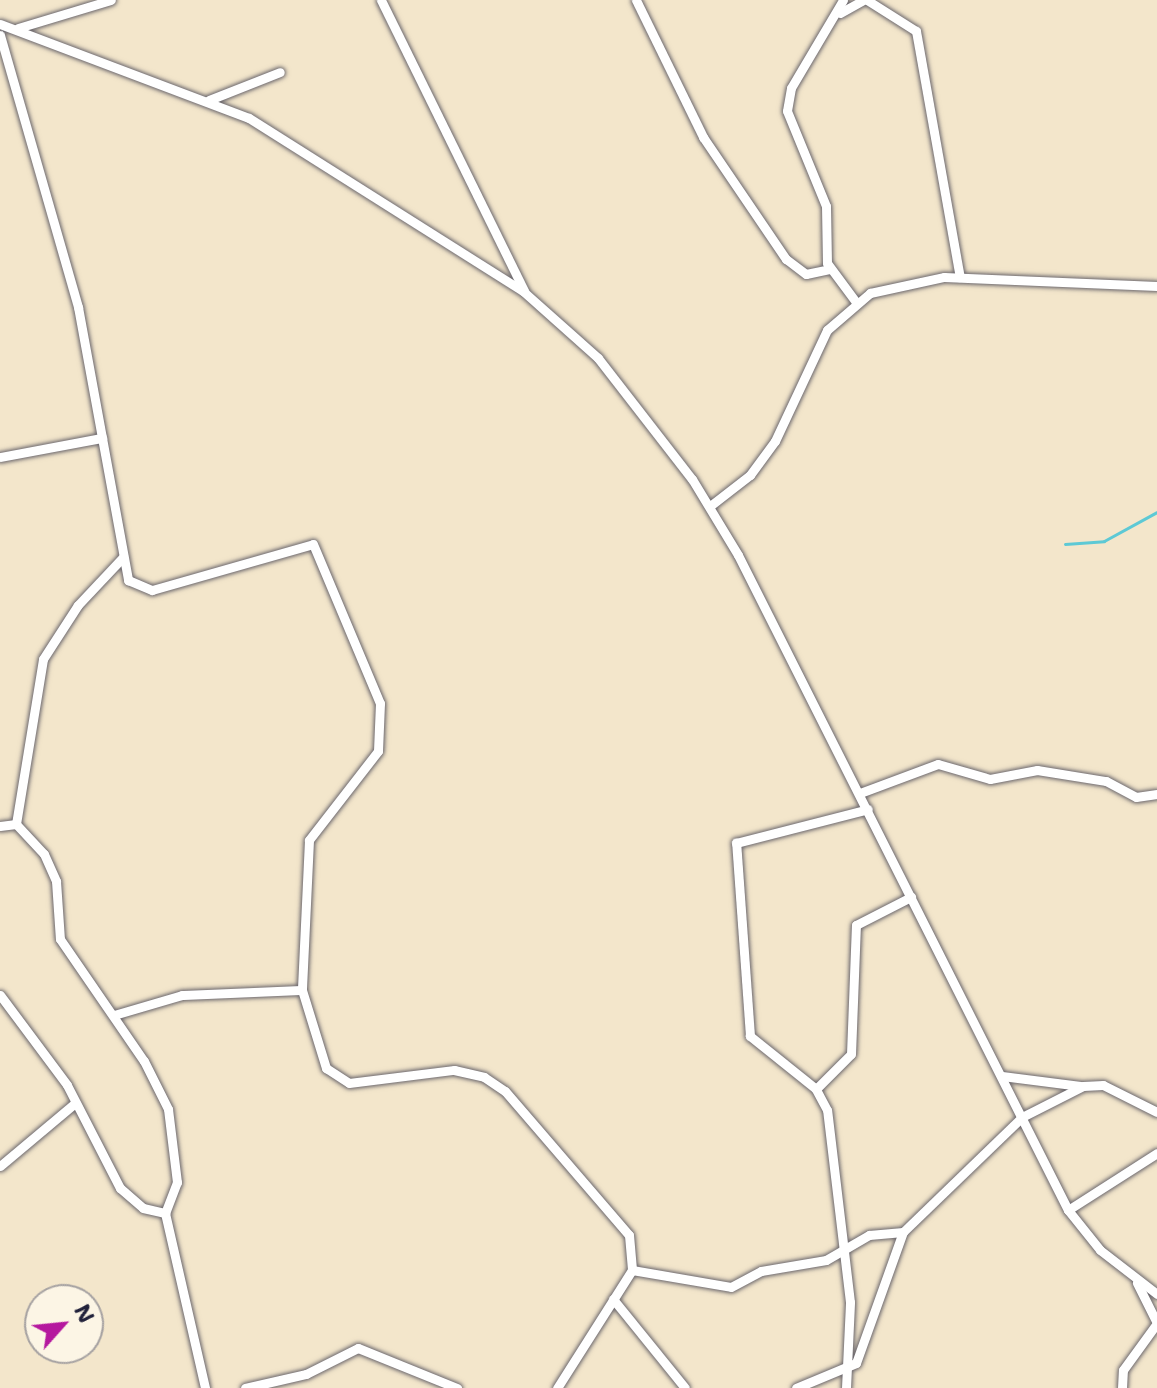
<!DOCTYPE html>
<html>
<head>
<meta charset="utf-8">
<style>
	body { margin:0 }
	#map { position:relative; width:1157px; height:1388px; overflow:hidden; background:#f3e6cb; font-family:"Shantell Sans",sans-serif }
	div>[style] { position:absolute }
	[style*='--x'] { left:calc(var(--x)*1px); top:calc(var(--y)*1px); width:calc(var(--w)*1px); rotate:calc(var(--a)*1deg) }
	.stream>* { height:3px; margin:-1.5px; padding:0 1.5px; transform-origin:1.5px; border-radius:1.5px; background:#5dc9d5 }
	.roads { filter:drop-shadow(0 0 2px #6b676d) drop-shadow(0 0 2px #6b676d) }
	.minor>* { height:9px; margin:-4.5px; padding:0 4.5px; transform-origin:4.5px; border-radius:4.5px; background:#fff }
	span { translate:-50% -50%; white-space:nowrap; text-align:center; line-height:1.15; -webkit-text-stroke:6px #fcf5e5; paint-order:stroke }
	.north { position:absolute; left:24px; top:1284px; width:80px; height:80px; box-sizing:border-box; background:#fcf5e5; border:2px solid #a5a1a1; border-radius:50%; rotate:63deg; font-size:22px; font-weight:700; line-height:32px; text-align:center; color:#22223b }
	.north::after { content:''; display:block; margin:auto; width:28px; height:36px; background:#b5179e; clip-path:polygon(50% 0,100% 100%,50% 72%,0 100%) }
</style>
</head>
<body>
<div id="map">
	<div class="stream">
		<i style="--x:1065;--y:544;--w:39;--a:-4"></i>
		<i style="--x:1104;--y:541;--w:60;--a:-28.7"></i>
	</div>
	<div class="roads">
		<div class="minor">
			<i style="--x:381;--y:0;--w:324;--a:63.8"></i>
			<i style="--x:636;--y:0;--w:153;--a:63.9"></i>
			<i style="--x:703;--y:137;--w:148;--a:55.8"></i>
			<i style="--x:786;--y:259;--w:25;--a:37"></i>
			<i style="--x:806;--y:274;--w:25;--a:-12"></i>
			<i style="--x:843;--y:0;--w:102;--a:120.6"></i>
			<i style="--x:791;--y:88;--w:23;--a:100"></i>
			<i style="--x:787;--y:111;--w:103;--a:67.7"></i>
			<i style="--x:826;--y:206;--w:57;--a:89"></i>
			<i style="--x:827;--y:263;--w:49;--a:53.4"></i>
			<i style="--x:867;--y:0;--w:58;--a:32.3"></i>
			<i style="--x:916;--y:31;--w:250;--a:79.9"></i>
			<i style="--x:840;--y:13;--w:26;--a:-29"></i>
			<i style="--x:0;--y:24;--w:266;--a:20.7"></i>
			<i style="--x:249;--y:118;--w:325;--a:32.3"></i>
			<i style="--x:524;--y:292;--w:99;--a:41.7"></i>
			<i style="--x:598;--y:358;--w:153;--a:52.2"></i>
			<i style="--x:692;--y:479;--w:89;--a:58.8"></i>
			<i style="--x:738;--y:555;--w:733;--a:63.26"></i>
			<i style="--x:1068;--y:1210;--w:51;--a:51.3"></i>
			<i style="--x:1100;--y:1250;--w:72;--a:37.7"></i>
			<i style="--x:18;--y:28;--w:97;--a:-16.8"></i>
			<i style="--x:0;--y:35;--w:283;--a:74"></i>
			<i style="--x:78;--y:307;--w:278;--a:79.6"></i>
			<i style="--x:128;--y:580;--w:26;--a:23"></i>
			<i style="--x:152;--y:590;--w:167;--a:-15.9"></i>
			<i style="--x:313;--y:544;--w:173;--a:67.2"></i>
			<i style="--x:380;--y:703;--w:48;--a:92.4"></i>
			<i style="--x:378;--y:751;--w:113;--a:127.8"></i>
			<i style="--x:309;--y:840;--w:150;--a:92.7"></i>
			<i style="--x:302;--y:990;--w:82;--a:72.9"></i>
			<i style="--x:326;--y:1068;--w:27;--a:33"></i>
			<i style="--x:349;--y:1083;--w:106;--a:-7.1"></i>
			<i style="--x:454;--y:1070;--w:31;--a:13"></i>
			<i style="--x:484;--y:1077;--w:25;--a:34"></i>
			<i style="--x:505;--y:1091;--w:190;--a:49.3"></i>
			<i style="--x:629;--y:1235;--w:35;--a:85"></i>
			<i style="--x:632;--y:1270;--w:140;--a:122.4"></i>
			<i style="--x:209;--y:100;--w:76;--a:-21.5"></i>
			<i style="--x:0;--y:457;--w:104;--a:-10.6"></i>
			<i style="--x:710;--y:506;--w:51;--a:-37.8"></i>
			<i style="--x:750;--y:475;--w:42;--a:-53.7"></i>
			<i style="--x:775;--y:441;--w:123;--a:-64.9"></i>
			<i style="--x:827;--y:330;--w:57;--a:-40.7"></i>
			<i style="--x:870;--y:293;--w:76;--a:-12.2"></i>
			<i style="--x:944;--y:277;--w:213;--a:2.4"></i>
			<i style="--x:860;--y:793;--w:83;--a:-20.4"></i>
			<i style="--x:938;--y:764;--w:54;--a:16.1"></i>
			<i style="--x:990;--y:779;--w:48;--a:-10.8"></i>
			<i style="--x:1037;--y:770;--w:70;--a:9.1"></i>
			<i style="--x:1106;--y:781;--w:34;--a:28"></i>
			<i style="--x:1136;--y:797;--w:21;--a:-8"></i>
			<i style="--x:16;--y:824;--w:167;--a:-80.7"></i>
			<i style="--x:43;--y:659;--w:64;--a:-57.1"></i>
			<i style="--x:78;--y:605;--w:66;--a:-46.8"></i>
			<i style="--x:0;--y:826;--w:16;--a:-7"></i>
			<i style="--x:16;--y:824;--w:41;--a:47"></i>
			<i style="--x:44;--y:854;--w:30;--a:66"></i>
			<i style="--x:56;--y:881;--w:58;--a:86.1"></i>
			<i style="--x:60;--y:939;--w:148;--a:55.5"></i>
			<i style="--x:144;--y:1061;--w:54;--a:63.4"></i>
			<i style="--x:168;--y:1109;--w:74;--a:83"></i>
			<i style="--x:177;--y:1182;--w:33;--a:111"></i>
			<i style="--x:165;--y:1213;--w:180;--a:77.1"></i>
			<i style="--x:0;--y:995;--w:112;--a:53.3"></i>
			<i style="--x:67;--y:1085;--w:116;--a:62.8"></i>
			<i style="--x:120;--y:1188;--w:30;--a:41"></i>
			<i style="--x:143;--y:1208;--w:23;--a:13"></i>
			<i style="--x:114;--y:1015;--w:71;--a:-16.4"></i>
			<i style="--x:182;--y:995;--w:120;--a:-2.4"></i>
			<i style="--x:1002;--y:1076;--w:79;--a:7.3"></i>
			<i style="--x:816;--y:1089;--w:49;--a:-45"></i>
			<i style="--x:851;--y:1054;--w:129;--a:-87.8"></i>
			<i style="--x:856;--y:925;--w:62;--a:-27"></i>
			<i style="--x:0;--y:1166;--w:98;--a:-40"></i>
			<i style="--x:1068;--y:1210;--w:106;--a:-32.6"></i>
			<i style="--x:632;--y:1270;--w:100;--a:9.7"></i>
			<i style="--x:731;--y:1287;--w:34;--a:-28"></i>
			<i style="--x:761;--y:1271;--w:66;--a:-9.6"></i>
			<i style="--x:826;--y:1260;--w:50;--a:-30.2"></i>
			<i style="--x:869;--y:1235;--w:34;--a:-5"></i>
			<i style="--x:903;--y:1232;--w:165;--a:-44"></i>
			<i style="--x:1022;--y:1117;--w:68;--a:-26.9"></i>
			<i style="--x:1083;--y:1086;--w:20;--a:-3"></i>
			<i style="--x:1103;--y:1085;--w:60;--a:26.6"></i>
			<i style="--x:613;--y:1299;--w:114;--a:51"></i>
			<i style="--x:245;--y:1388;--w:63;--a:-12.9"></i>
			<i style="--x:306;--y:1374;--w:58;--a:-26.6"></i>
			<i style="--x:358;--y:1348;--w:107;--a:22"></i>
			<i style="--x:796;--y:1388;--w:65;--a:-22.6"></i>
			<i style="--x:856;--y:1363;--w:139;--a:-70.3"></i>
			<i style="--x:846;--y:1388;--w:86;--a:-87.3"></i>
			<i style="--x:850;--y:1302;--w:193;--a:-96.8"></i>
			<i style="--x:827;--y:1110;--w:24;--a:-118"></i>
			<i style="--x:816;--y:1089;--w:85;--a:-141.2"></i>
			<i style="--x:750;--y:1036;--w:194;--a:-94.1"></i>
			<i style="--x:736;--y:843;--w:136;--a:-14.4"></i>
			<i style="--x:1122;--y:1388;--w:18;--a:-87"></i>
			<i style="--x:1123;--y:1370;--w:58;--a:-54.1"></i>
			<i style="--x:1157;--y:1323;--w:45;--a:-116.6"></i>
		</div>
	</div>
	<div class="north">N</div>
</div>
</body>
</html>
